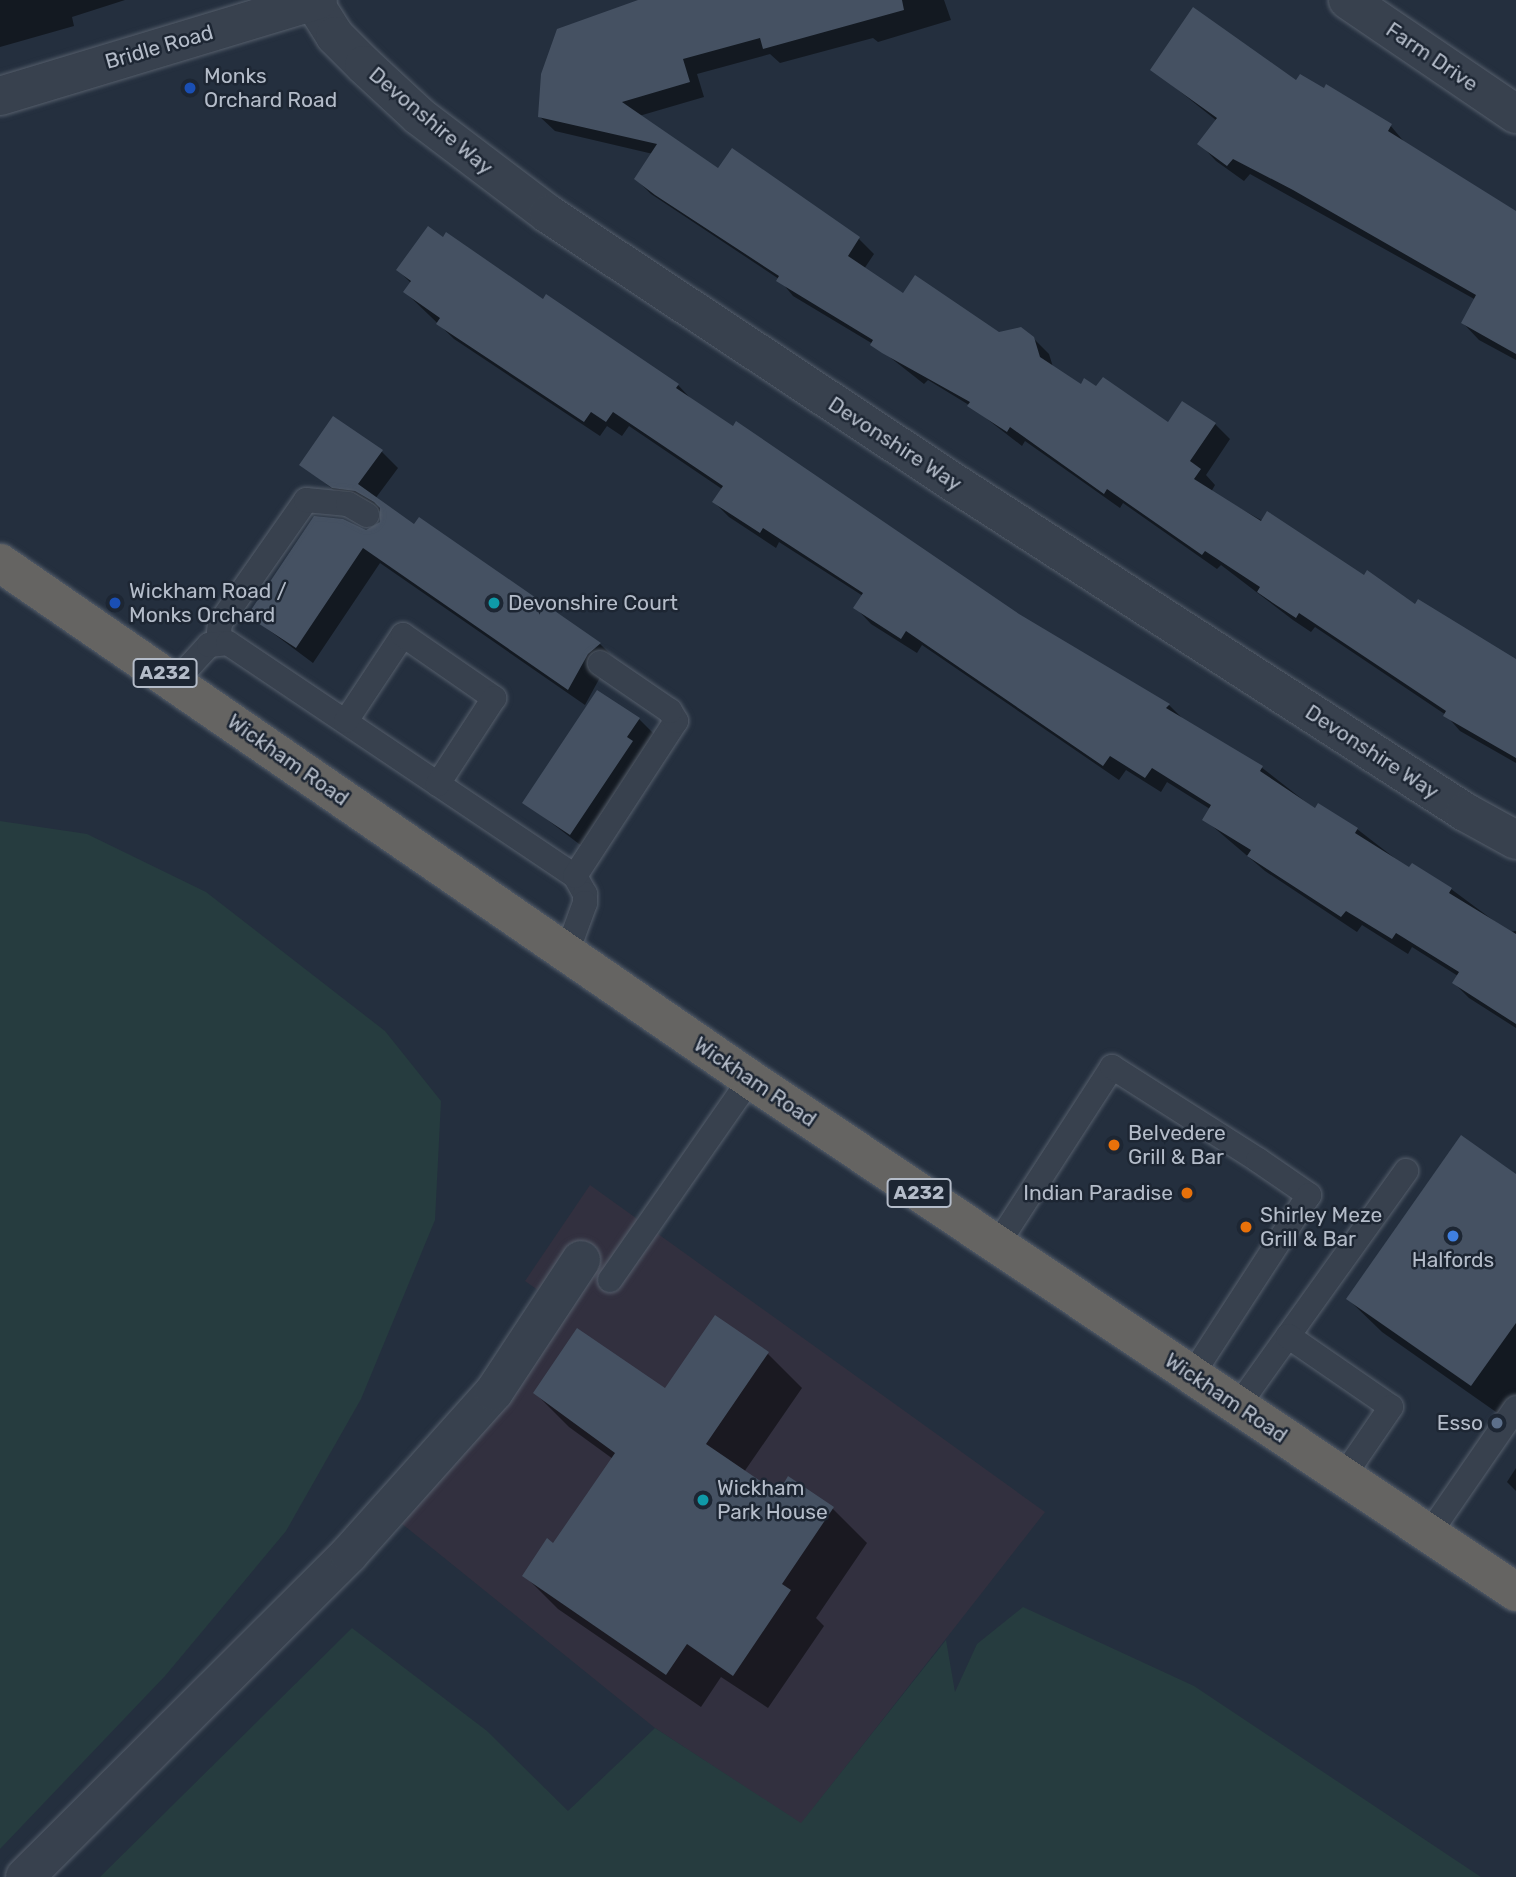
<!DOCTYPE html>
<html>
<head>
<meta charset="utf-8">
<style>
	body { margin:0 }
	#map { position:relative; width:1516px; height:1877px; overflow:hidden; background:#242f3e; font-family:Rubik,sans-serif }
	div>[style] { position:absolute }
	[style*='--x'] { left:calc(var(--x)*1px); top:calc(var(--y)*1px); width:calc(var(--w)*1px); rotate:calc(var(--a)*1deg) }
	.medical>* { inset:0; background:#32303f }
	.green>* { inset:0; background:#263c3f }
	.shadow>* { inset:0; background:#0007 }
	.building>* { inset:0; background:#455162 }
	.roads { filter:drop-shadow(0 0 2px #565f6c) drop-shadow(0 0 2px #565f6c) }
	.service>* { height:24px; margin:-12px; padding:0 12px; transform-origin:12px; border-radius:12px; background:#38414e }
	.minor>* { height:38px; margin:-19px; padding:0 19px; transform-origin:19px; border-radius:19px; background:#38414e }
	.trunk>* { height:38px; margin:-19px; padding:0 19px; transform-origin:19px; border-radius:19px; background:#656462 }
	.dots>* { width:19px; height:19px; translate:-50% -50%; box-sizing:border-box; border:4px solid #1d2633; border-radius:50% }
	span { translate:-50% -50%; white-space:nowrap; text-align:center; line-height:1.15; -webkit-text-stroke:5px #1d2633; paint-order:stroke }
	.shield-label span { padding:2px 5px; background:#1d2633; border:2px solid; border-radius:5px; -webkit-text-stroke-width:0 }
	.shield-label { font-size:19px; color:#b4bcc9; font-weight:700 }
	.street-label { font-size:21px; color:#b4bcc9 }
	.poi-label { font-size:21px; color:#b4bcc9 }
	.left { translate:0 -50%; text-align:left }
	.right { translate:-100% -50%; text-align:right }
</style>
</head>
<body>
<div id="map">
	<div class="medical">
		<i style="clip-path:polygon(590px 1185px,1045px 1512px,801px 1824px,655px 1728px,401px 1523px,566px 1310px,525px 1281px)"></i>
	</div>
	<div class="green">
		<i style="clip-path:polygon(0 821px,87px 834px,206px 892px,385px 1031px,441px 1101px,435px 1220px,361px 1399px,286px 1531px,165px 1676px,0 1849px)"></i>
		<i style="clip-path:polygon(1023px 1607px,1194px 1686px,1481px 1877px,100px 1877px,352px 1628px,487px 1731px,568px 1811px,655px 1728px,801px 1823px,946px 1640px,955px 1692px,977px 1644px)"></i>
	</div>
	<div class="shadow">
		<i style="clip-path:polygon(0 0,125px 0,72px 17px,74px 26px,0 47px)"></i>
		<i style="clip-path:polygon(647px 0,944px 0,951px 20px,878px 42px,873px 38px,780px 63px,770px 54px,697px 74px,704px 97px,639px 116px,718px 170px,732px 150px,859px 239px,874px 254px,864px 269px,903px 296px,999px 334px,1033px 338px,1049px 354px,1053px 367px,1081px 386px,1169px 424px,1215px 424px,1230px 439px,1206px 475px,1215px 485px,1211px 492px,1516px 663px,1516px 763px,1460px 731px,1446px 715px,1315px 627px,1311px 632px,1293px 620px,1221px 565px,1217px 569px,1123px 503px,1120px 508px,1025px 441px,1022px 446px,969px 405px,928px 380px,924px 384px,873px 344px,793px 296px,779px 279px,651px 194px,636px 179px,653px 154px,555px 131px,539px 116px)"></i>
		<i style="clip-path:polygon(1152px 69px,1296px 83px,1390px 125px,1406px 144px,1516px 217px,1516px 360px,1479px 340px,1463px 323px,1476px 300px,1250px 174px,1244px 181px,1216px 161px,1200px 144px,1217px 121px)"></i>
		<i style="clip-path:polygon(398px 270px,543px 301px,547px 297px,678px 385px,693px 401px,1018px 615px,1169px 705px,1185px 721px,1261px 767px,1316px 810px,1357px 829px,1410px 870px,1451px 889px,1509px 932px,1516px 931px,1516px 1028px,1469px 998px,1454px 983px,1458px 976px,1412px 947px,1408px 954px,1362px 925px,1357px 932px,1265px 871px,1204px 819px,1210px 809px,1167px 782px,1161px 792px,1126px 770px,1119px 780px,922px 645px,917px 653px,871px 624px,856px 608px,863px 596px,779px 542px,776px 548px,729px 517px,714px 502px,722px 489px,629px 426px,622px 436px,607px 426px,600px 436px,454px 339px,405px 292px,411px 283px)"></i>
		<i style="clip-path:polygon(382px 452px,398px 468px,375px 499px,415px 526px,420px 519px,600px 644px,616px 660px,604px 670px,585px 705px,380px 563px,313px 663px,250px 616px,382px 523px,382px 512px,350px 503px,301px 464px)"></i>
		<i style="clip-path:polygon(639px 719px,655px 735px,587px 850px,524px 802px)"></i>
		<i style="clip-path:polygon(1516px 1176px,1516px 1405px,1506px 1419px,1382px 1332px,1348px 1299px)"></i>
		<i style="clip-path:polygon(768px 1354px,802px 1388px,744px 1472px,778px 1495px,789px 1479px,833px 1509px,867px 1543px,816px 1618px,824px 1626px,768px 1708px,721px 1677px,701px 1707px,558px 1609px,524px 1575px,553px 1545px,613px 1459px,569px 1427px,535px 1393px,665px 1391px)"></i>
		<i style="clip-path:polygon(1516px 1468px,1516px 1491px,1507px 1482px)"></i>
	</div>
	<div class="building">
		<i style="clip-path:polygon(638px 0,902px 0,904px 10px,763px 49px,760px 38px,683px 59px,690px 82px,622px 102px,718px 168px,732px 148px,860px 237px,848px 256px,903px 293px,915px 275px,999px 332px,1021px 327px,1034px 337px,1040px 357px,1081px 384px,1084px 378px,1096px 386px,1103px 377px,1168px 422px,1182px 401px,1216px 423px,1190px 461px,1201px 469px,1194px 479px,1261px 521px,1267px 511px,1364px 575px,1367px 570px,1415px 604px,1418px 599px,1516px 659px,1516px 758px,1443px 716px,1446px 711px,1299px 613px,1296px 618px,1276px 605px,1257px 592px,1260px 587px,1205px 551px,1202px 555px,1107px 489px,1104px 494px,1010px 427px,1007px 432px,967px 406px,970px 402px,882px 353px,870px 345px,873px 340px,776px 281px,779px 276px,655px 195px,634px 179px,657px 144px,538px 117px,541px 74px,557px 29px)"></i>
		<i style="clip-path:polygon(1193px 7px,1296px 80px,1300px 74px,1324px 88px,1326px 84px,1392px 124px,1388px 131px,1516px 211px,1516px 354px,1461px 323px,1476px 295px,1293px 190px,1233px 159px,1227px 166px,1197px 144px,1217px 118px,1150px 70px)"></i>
		<i style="clip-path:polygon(428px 226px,443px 237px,446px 232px,543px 299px,546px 294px,679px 384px,676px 388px,733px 426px,736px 421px,1019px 614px,1170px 704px,1166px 708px,1263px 766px,1260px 771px,1315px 808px,1318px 803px,1358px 828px,1355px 833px,1409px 867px,1412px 863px,1452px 888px,1449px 893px,1516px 934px,1516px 1024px,1452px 983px,1459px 972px,1396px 933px,1392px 939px,1346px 911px,1341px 917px,1247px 856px,1251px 850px,1202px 820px,1211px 805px,1152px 768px,1145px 778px,1110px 756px,1103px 766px,906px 631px,901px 639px,853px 608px,863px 593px,763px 528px,760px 533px,712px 502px,723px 486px,613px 412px,606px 422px,591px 412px,584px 422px,436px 324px,440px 318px,403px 292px,411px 281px,396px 270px)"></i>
		<i style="clip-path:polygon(333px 416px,383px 450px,358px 484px,414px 524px,419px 517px,601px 643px,588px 654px,568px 690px,363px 548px,296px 648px,247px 616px,314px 516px,343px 519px,366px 530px,380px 522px,380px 508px,374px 502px,355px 491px,332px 488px,299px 465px)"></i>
		<i style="clip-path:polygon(597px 690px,640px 718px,627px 737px,633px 741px,570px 835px,522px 803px)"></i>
		<i style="clip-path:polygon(1461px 1135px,1516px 1174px,1516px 1323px,1471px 1386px,1346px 1299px)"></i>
		<i style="clip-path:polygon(715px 1315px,769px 1352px,706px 1444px,778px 1493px,788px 1476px,834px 1507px,782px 1584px,791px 1590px,733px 1676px,687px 1644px,666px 1675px,522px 1576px,547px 1538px,553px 1543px,615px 1453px,533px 1393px,577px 1328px,665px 1388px)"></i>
	</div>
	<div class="roads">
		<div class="service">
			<i style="--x:218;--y:642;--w:19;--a:-84"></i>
			<i style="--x:220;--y:623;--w:150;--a:-55"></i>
			<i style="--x:306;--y:500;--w:42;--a:5.4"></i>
			<i style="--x:348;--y:504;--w:22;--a:30"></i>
			<i style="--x:176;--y:681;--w:49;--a:-47.5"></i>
			<i style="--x:209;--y:645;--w:19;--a:-6"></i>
			<i style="--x:228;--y:643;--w:418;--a:33.9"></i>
			<i style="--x:575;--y:876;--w:21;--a:61"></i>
			<i style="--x:585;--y:894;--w:9;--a:90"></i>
			<i style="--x:585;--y:903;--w:52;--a:110.2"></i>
			<i style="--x:346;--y:721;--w:103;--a:-56.5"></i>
			<i style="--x:403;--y:635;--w:111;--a:34.7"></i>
			<i style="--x:494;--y:698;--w:103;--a:123.1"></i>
			<i style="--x:575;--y:876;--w:185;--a:-56.9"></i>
			<i style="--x:676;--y:721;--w:12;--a:-121"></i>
			<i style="--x:670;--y:711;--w:85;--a:-145.6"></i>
			<i style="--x:997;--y:1245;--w:212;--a:-57.1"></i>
			<i style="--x:1112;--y:1067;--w:173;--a:32.5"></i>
			<i style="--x:1258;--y:1160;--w:62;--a:34.5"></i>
			<i style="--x:1309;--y:1195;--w:215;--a:123"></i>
			<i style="--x:610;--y:1280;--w:245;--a:-55.1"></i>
			<i style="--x:1288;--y:1336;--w:203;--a:-54.4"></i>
			<i style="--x:1238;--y:1406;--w:86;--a:-54.5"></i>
			<i style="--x:1288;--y:1336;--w:125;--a:34.6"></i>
			<i style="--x:1391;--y:1407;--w:85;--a:124.4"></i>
			<i style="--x:1429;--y:1534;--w:153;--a:-55.4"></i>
		</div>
		<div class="minor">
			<i style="--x:1348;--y:0;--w:203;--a:34.2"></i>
			<i style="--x:313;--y:1;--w:41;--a:57.8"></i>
			<i style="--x:335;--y:36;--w:41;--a:45"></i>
			<i style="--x:364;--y:65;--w:75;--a:42.8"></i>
			<i style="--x:419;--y:116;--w:162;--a:37.2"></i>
			<i style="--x:548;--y:214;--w:489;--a:33.5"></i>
			<i style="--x:956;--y:484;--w:606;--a:32.8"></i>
			<i style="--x:1465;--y:812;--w:58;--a:28.8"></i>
			<i style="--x:0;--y:96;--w:332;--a:-16.8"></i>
			<i style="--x:25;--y:1877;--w:457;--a:-44.9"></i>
			<i style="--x:349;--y:1554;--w:217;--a:-48.2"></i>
			<i style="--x:494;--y:1392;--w:158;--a:-56.6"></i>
		</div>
		<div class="trunk">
			<i style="--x:0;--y:563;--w:910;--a:34.53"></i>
			<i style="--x:750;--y:1079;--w:922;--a:33.81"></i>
		</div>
	</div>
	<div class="dots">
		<i style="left:190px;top:88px;background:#1a4fb4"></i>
		<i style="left:115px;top:603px;background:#1a4fb4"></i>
		<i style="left:494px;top:603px;background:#0f9aa8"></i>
		<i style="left:1114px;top:1145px;background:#e8710a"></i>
		<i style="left:1187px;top:1193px;background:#e8710a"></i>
		<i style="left:1246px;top:1227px;background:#e8710a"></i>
		<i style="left:1453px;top:1236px;background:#3f7fe0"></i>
		<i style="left:1497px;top:1423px;background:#5c6f8a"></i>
		<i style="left:703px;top:1500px;background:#0f9aa8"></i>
	</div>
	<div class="shield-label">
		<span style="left:165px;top:673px">A232</span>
		<span style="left:919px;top:1193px">A232</span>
	</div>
	<div class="street-label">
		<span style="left:159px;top:47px;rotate:-16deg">Bridle Road</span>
		<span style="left:1432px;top:57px;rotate:34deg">Farm Drive</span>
		<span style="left:431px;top:121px;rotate:40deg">Devonshire Way</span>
		<span style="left:895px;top:444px;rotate:33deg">Devonshire Way</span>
		<span style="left:1372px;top:752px;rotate:33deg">Devonshire Way</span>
		<span style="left:288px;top:760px;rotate:35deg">Wickham Road</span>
		<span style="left:755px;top:1082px;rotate:34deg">Wickham Road</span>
		<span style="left:1226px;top:1398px;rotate:34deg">Wickham Road</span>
	</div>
	<div class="poi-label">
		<span class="left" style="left:204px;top:88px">Monks<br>Orchard Road</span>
		<span class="left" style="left:129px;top:603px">Wickham Road /<br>Monks Orchard</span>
		<span class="left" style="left:508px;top:603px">Devonshire Court</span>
		<span class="left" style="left:1128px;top:1145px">Belvedere<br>Grill &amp; Bar</span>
		<span class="right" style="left:1173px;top:1193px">Indian Paradise</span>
		<span class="left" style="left:1260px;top:1227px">Shirley Meze<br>Grill &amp; Bar</span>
		<span style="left:1453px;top:1260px">Halfords</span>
		<span class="right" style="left:1483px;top:1423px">Esso</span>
		<span class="left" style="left:717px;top:1500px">Wickham<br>Park House</span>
	</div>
</div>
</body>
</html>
